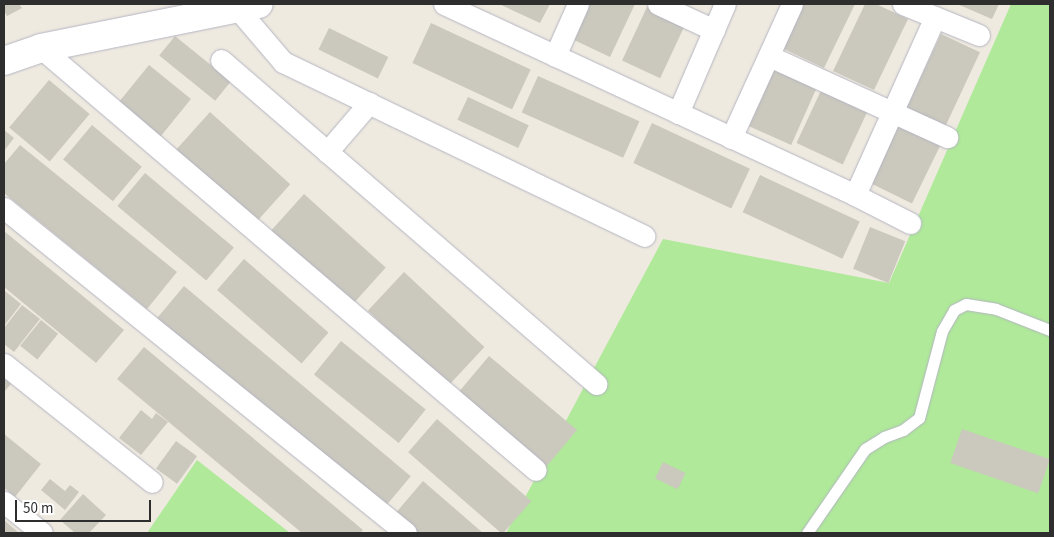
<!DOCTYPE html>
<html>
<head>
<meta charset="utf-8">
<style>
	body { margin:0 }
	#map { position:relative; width:1054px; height:537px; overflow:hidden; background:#efeae0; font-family:"Source Sans 3",sans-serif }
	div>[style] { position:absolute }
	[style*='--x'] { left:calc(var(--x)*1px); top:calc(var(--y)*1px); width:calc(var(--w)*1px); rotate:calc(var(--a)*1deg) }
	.green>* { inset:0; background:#afe999 }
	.building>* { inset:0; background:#cbc8be; transform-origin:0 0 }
	.roads { filter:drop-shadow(0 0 1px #b4b5c2) drop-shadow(0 0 1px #b4b5c2) }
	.lane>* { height:11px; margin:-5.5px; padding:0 5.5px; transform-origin:5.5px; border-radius:5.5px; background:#fff }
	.street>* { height:21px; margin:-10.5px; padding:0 10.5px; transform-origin:10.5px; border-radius:10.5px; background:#fff }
	.secondary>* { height:28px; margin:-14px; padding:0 14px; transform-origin:14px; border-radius:14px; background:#fff }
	span { translate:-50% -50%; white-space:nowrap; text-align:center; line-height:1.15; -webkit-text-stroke:4px #fff; paint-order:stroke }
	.frame { position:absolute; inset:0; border:5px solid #2e2e2e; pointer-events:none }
	.scale { position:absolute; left:15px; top:500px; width:136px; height:22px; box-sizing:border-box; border:2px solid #2e2e2e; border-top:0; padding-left:6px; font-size:15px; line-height:18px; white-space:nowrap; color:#2e2e2e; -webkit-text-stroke:4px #fff; paint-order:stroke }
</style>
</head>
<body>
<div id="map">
	<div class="green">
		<i style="clip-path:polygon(1011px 4px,1050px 4px,1050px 533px,506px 533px,663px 239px,889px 283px)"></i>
		<i style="clip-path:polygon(197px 460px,290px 533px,147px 533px)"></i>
	</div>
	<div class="building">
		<i style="clip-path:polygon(4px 4px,19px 4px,22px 8px,7px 16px,4px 11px)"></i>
		<i style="clip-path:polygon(499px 4px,550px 4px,540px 23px)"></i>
		<i style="clip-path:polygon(589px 4px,635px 4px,610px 57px,572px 39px)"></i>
		<i style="clip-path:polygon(803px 4px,855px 4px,824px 68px,782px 48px)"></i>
		<i style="clip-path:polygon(865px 4px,876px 4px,908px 19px,874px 90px,833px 71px)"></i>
		<i style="clip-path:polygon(957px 4px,999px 4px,992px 19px)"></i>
		<i style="left:647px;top:7px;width:42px;height:59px;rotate:25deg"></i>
		<i style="left:431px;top:23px;width:110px;height:44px;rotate:25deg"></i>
		<i style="left:329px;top:28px;width:66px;height:24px;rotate:26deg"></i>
		<i style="left:941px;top:34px;width:43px;height:84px;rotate:25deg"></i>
		<i style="left:175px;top:36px;width:72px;height:25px;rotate:39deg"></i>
		<i style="left:149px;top:65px;width:54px;height:50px;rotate:39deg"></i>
		<i style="left:776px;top:66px;width:46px;height:66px;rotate:24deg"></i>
		<i style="left:538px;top:76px;width:111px;height:40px;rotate:24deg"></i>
		<i style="left:49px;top:80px;width:53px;height:62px;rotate:40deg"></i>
		<i style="left:824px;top:84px;width:51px;height:65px;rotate:25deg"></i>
		<i style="left:468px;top:97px;width:67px;height:25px;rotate:25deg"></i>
		<i style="left:210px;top:112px;width:108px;height:51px;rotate:42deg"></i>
		<i style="left:652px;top:123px;width:108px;height:44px;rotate:25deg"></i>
		<i style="left:900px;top:123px;width:46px;height:67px;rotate:26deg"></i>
		<i style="left:92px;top:125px;width:65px;height:45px;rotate:40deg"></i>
		<i style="clip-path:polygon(4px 130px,14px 138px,4px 151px)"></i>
		<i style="clip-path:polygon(20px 145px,177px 272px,147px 309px,4px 193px,4px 164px)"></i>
		<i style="left:145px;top:173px;width:116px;height:43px;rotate:40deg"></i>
		<i style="left:760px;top:175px;width:110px;height:41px;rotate:25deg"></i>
		<i style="left:304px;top:194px;width:110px;height:52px;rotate:42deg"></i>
		<i style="left:870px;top:227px;width:38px;height:45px;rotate:22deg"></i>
		<i style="clip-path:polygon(4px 231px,124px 330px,96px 363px,4px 287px)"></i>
		<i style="left:244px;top:259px;width:112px;height:41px;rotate:41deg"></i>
		<i style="left:404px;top:272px;width:110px;height:53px;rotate:43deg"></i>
		<i style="left:184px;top:286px;width:296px;height:42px;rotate:40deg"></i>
		<i style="clip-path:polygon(5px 291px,21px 304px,4px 326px,4px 293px)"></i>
		<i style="clip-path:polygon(22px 305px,40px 319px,14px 352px,4px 344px,4px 328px)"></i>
		<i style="left:41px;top:320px;width:22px;height:33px;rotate:39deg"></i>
		<i style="left:341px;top:341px;width:109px;height:43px;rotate:39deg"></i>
		<i style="clip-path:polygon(144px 347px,363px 530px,360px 533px,302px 533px,117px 379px)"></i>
		<i style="left:489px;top:356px;width:115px;height:48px;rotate:40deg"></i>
		<i style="clip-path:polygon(4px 378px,11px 384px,4px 392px)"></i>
		<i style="clip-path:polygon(141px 410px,152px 419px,156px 413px,168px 422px,141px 455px,119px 438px)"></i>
		<i style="left:437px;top:419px;width:125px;height:44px;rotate:41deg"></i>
		<i style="left:962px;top:429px;width:93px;height:36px;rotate:19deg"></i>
		<i style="clip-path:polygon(4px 434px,41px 464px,15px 497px,4px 488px)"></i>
		<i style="left:176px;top:441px;width:26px;height:34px;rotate:36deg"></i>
		<i style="left:663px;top:462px;width:25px;height:18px;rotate:26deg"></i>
		<i style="clip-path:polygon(50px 479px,65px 491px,70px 485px,79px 492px,65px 510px,41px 490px)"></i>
		<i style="clip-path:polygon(423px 481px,483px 533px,414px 533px,394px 515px)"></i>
		<i style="clip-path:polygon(83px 494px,106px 515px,89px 533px,75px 533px,60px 520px)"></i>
		<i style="clip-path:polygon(4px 520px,19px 533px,4px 533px)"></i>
	</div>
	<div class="roads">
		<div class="lane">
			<i style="--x:807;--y:533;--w:102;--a:-55.4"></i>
			<i style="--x:865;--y:449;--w:22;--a:-32"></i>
			<i style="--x:884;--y:437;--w:20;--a:-20"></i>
			<i style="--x:903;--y:430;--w:20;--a:-37"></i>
			<i style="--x:919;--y:418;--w:90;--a:-75.2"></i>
			<i style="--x:942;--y:331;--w:24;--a:-60"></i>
			<i style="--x:954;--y:310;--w:13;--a:-27"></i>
			<i style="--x:966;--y:304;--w:30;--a:9"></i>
			<i style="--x:996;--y:309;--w:58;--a:21.3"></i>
		</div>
		<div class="street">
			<i style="--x:444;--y:4;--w:453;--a:24.9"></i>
			<i style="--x:855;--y:195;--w:62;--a:27"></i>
			<i style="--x:658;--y:4;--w:62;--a:24.9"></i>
			<i style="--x:903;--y:4;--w:82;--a:22.2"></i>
			<i style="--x:237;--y:8;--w:71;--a:49.6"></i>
			<i style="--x:283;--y:62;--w:401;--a:25.7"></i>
			<i style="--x:41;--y:48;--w:650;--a:40.45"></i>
			<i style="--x:555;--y:56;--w:57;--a:-66.1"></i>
			<i style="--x:769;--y:56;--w:196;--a:24.5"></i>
			<i style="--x:221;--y:60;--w:496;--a:40.8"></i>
			<i style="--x:678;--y:113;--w:119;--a:-66.7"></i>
			<i style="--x:731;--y:138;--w:147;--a:-65.5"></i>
			<i style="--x:327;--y:152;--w:65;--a:-49.4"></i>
			<i style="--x:855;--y:195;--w:195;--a:-65.8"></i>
			<i style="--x:4;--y:208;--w:517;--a:38.95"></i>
			<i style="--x:4;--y:364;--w:189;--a:38.6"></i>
			<i style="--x:4;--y:502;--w:49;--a:39.2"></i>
		</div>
		<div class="secondary">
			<i style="--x:4;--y:61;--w:39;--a:-19"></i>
			<i style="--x:41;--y:48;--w:222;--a:-11.4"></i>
		</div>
	</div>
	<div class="frame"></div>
	<div class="scale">50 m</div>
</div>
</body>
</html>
